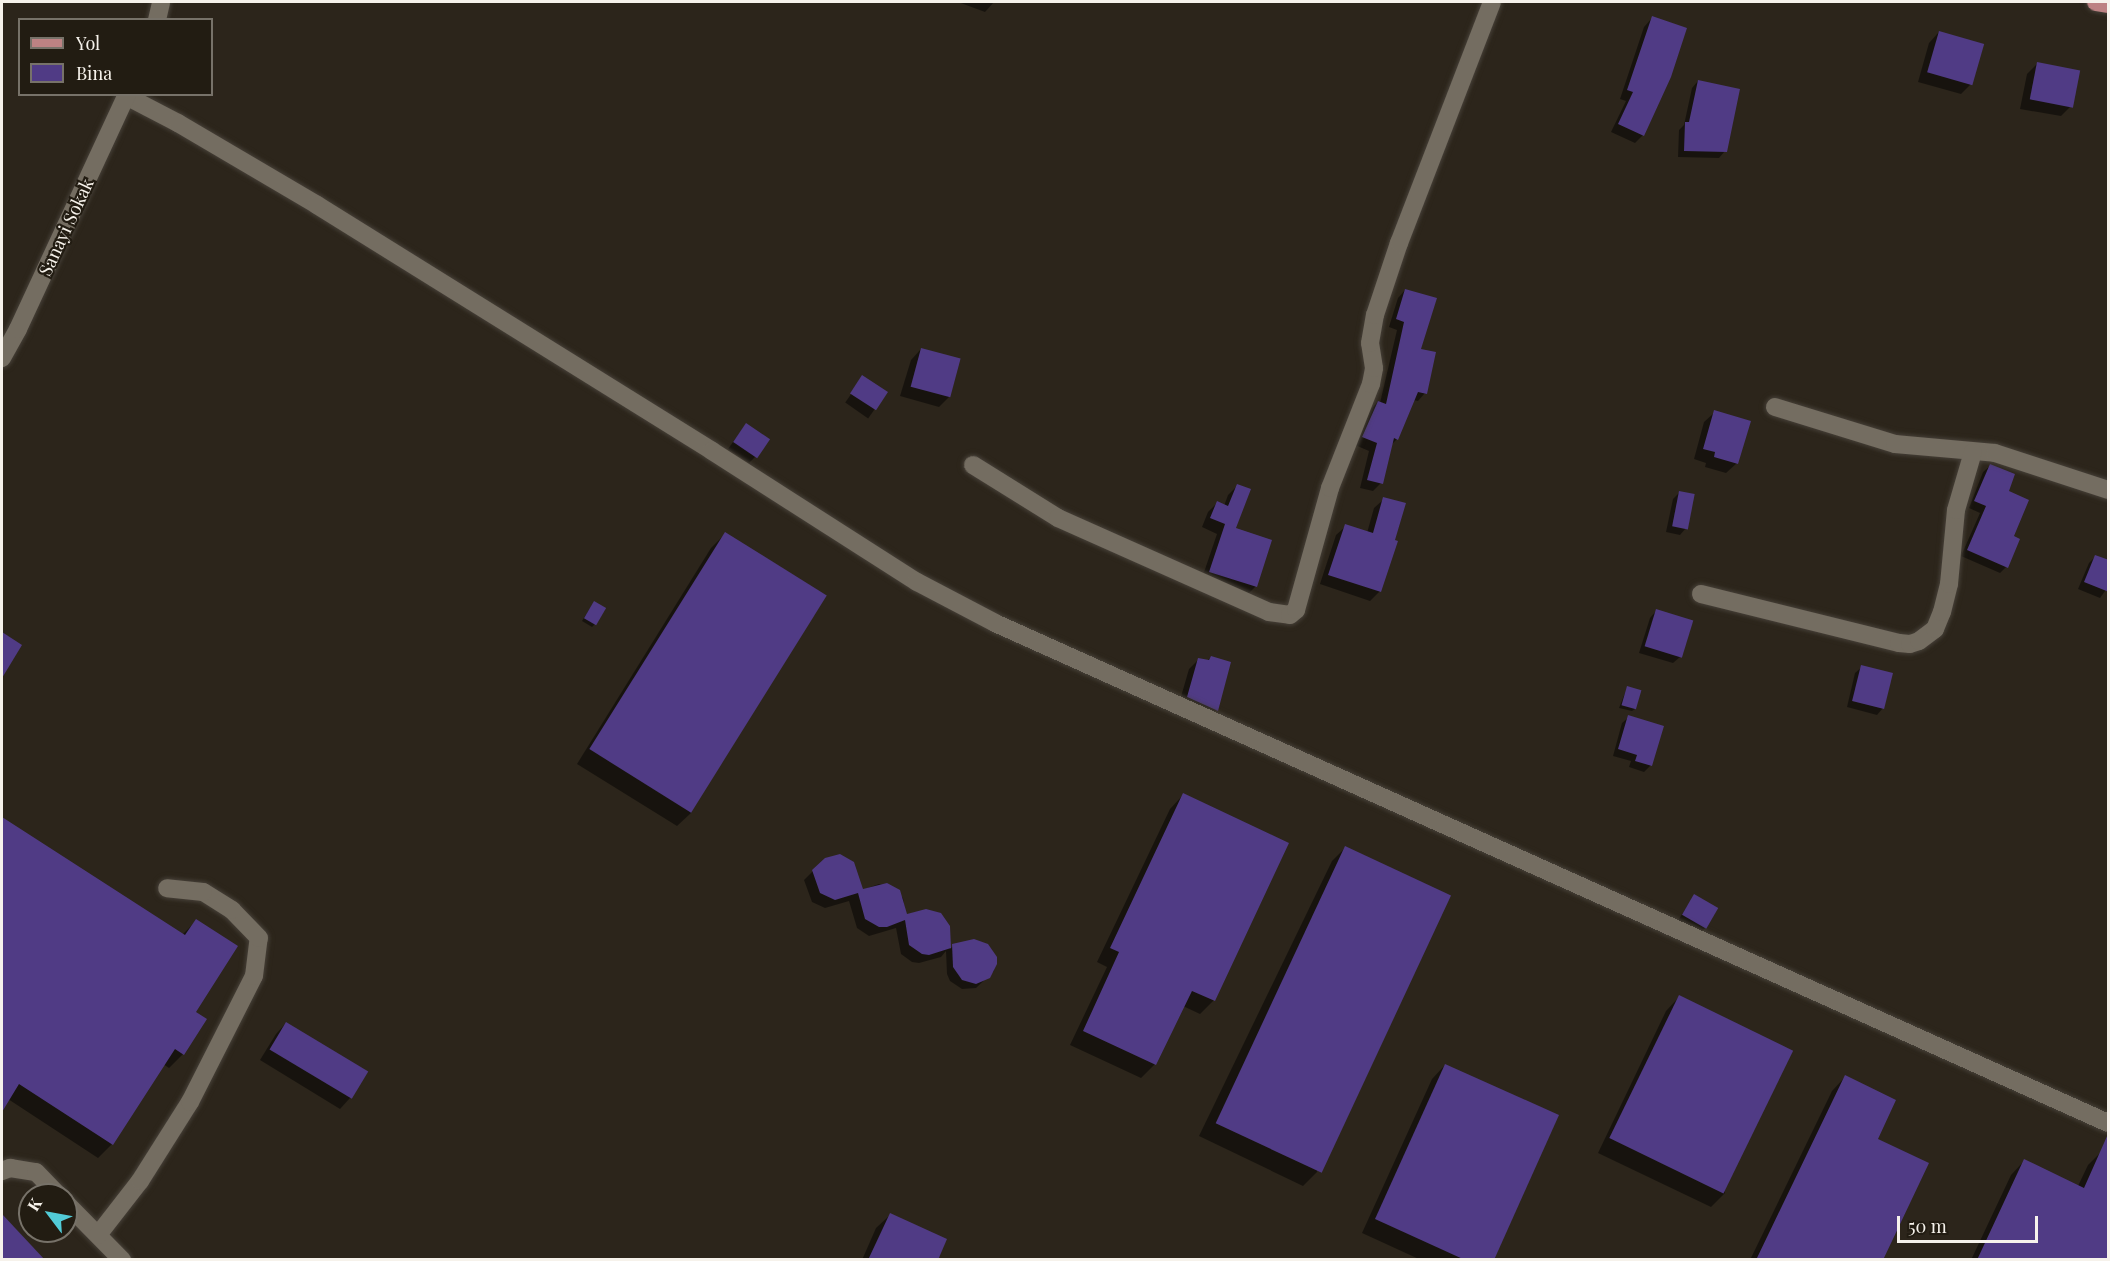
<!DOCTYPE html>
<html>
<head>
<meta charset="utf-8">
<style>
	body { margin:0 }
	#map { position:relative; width:2110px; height:1261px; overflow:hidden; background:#2c251b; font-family:"Playfair Display",serif }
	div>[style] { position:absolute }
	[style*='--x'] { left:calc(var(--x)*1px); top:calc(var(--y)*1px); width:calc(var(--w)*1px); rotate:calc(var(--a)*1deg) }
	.shadow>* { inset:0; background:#0007; transform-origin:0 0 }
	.building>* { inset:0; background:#503b85; transform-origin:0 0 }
	.roads { filter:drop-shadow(0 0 2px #464038) drop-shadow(0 0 2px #464038) }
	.minor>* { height:18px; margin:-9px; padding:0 9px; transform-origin:9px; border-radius:9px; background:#746d61 }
	.major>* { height:18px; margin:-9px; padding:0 9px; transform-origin:9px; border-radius:9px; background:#bd8283 }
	span { translate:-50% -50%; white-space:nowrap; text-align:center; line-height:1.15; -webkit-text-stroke:4.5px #221c12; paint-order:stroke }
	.street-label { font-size:18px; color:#f6f2eb }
	.frame { position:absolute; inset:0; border:3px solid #f6f2eb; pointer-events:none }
	.legend { position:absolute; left:18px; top:18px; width:195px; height:78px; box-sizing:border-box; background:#221c12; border:2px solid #777269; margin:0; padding:8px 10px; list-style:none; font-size:18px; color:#f6f2eb }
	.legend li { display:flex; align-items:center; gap:12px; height:30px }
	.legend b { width:30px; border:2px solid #777269 }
	.north { position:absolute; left:18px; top:1183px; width:60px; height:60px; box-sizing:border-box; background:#221c12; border:2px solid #777269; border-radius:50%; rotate:302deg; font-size:16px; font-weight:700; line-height:24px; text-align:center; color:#f6f2eb }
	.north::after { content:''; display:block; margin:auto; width:21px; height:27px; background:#52cbd7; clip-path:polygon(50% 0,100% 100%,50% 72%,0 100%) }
	.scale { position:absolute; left:1897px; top:1216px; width:141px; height:27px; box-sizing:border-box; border:3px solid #f6f2eb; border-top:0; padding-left:8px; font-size:18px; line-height:21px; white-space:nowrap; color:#f6f2eb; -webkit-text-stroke:4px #221c12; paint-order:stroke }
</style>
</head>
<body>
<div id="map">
	<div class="shadow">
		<i style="clip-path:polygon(958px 2px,994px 2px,985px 12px)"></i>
		<i style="clip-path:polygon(1652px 18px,1643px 135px,1635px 143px,1611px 132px,1626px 101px,1620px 99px,1644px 27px)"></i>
		<i style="clip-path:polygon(1939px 32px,1971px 84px,1961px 94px,1918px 82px,1929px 43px)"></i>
		<i style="clip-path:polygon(2037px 64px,2071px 106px,2061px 116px,2020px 109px,2027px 74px)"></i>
		<i style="clip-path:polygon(1698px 81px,1725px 151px,1719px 158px,1678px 157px,1679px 130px,1684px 125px,1692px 88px)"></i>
		<i style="clip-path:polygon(1405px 290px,1425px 393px,1418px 401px,1413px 400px,1397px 439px,1391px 445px,1381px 483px,1373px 491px,1360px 488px,1369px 451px,1355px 445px,1370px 410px,1378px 402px,1380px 403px,1397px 330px,1389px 327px,1398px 298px)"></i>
		<i style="clip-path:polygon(921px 349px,949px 397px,939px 407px,900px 396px,911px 360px)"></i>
		<i style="left:863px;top:377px;width:28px;height:31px;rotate:35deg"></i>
		<i style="clip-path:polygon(1715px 412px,1737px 463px,1726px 473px,1705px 467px,1706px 463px,1694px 459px,1704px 422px)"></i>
		<i style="clip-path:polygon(746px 424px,755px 457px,749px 463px,728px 449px)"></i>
		<i style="clip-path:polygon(1990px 466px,2007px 492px,2012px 537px,2006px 567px,2000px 573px,1961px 556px,1980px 513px,1969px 508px,1983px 472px)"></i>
		<i style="clip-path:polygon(1237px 486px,1234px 529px,1270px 541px,1255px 587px,1246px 596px,1201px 581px,1217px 534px,1202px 527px,1208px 512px,1217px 503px,1224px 506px,1228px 495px)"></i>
		<i style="clip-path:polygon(1679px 493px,1686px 528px,1680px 535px,1666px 532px,1673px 499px)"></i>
		<i style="clip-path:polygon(1384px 499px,1393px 541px,1380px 591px,1370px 601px,1320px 584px,1336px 535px,1346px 526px,1367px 533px,1374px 508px)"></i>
		<i style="clip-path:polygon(725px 534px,691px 813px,677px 826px,577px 764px,711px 548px)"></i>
		<i style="clip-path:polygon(2096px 556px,2108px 587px,2100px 598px,2078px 589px,2089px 563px)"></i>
		<i style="clip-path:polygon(594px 602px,595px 624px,592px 627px,582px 621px)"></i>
		<i style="clip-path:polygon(1656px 611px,1680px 657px,1673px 663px,1639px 653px,1650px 618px)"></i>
		<i style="clip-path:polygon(2px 634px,20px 646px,2px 675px)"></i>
		<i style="clip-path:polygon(1211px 657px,1216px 710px,1206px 720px,1178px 707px,1189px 669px,1199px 659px,1207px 661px)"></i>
		<i style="clip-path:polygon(1862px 667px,1883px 708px,1877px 715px,1847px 707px,1855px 673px)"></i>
		<i style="clip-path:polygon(1627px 688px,1635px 709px,1632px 711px,1619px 708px)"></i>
		<i style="clip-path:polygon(1629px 717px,1651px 765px,1644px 772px,1629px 767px,1631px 761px,1613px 756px,1622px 723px)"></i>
		<i style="clip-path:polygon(1183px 795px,1287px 844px,1214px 1000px,1200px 1014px,1183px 1006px,1155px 1064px,1141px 1078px,1070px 1045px,1107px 967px,1097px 962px,1170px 809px)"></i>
		<i style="clip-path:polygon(2px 819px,182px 935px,196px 921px,194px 1013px,205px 1019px,183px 1054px,169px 1068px,163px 1064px,112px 1144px,98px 1158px,8px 1099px,2px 1106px)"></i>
		<i style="clip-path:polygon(1346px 847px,1317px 1172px,1303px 1186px,1199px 1136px,1332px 861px)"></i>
		<i style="clip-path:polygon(813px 871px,862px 890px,879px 884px,893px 887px,903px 898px,906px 916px,948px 927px,950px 949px,953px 946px,988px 945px,995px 957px,994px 971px,976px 988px,962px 989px,950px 981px,947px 974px,946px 951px,941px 957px,919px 963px,912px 962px,901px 954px,896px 928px,869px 936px,857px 928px,849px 901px,825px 908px,812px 902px,804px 880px)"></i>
		<i style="clip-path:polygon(1694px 896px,1705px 928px,1699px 934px,1677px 922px)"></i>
		<i style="clip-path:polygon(1679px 997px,1725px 1193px,1711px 1207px,1598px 1153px,1666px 1011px)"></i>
		<i style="clip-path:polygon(286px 1023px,366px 1072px,350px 1098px,340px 1109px,260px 1060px,276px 1034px)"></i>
		<i style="clip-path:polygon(1445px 1065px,1492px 1260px,1421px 1260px,1362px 1233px,1432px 1079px)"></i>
		<i style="clip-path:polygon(1845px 1077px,1876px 1139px,1881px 1260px,1750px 1260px,1832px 1091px)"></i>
		<i style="clip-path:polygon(2102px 1151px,2108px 1154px,2108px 1260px,1971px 1260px,2011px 1175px,2024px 1161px,2078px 1186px,2088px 1165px)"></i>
		<i style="clip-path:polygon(890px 1215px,936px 1260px,862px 1260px,876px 1228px)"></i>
		<i style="clip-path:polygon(2px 1216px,43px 1260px,2px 1260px)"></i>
	</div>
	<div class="building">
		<i style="clip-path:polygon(1652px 16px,1687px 28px,1671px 77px,1644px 136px,1618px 124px,1633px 92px,1627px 90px)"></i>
		<i style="left:1939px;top:31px;width:47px;height:43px;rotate:16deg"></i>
		<i style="left:2037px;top:62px;width:44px;height:38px;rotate:11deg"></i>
		<i style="clip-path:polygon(1698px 80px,1740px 89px,1727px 152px,1684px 151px,1685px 122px,1689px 122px)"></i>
		<i style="clip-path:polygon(1405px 289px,1437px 298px,1421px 349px,1436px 352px,1427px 394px,1418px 392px,1398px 440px,1394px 438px,1383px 484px,1367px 480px,1377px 443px,1362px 437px,1378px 401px,1386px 404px,1404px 322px,1396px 319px)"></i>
		<i style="left:921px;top:348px;width:41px;height:40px;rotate:15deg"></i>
		<i style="left:862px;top:375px;width:31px;height:22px;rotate:33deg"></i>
		<i style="clip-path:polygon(1714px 410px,1751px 421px,1738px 464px,1714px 457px,1715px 452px,1703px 449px)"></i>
		<i style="left:746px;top:423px;width:29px;height:23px;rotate:34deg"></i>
		<i style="clip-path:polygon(1990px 464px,2015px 474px,2009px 491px,2029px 500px,2014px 536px,2020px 539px,2008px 568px,1967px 550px,1986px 506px,1974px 501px)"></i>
		<i style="clip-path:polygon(1237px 484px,1251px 489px,1236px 528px,1272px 540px,1257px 587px,1209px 572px,1225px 524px,1210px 518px,1217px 501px,1228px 506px)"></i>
		<i style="left:1679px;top:491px;width:16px;height:36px;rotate:11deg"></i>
		<i style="clip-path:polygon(1383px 497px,1406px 503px,1395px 540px,1398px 541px,1381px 592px,1328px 575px,1345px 524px,1373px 533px)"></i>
		<i style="left:725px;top:532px;width:120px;height:256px;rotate:32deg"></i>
		<i style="clip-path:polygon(2095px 555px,2109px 560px,2109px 592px,2084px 582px)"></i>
		<i style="left:594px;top:601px;width:14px;height:20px;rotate:30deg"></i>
		<i style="left:1656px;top:609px;width:39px;height:39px;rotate:17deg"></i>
		<i style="clip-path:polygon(2px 632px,22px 645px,2px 678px)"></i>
		<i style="clip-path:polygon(1211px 656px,1231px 662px,1218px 711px,1187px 697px,1198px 658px,1209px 660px)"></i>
		<i style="left:1861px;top:665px;width:33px;height:37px;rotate:14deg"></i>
		<i style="left:1627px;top:686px;width:15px;height:20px;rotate:16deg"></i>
		<i style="clip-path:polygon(1628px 715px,1664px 726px,1652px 766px,1635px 761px,1637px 755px,1618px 749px)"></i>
		<i style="clip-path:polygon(1183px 793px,1289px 843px,1215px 1001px,1192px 991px,1156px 1065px,1083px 1031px,1119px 952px,1110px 948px)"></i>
		<i style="clip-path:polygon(2px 817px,185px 935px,196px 919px,238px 946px,196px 1012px,207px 1019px,184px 1055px,175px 1049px,113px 1145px,19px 1084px,2px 1112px)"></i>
		<i style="left:1345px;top:846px;width:117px;height:306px;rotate:25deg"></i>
		<i style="clip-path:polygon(840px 854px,854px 862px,863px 889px,887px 883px,900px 890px,907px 914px,926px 909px,941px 913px,950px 926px,951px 948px,929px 955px,922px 954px,909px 945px,905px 920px,887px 927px,879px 927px,865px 919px,858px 893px,835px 900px,820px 893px,812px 870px,825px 858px)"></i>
		<i style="left:1694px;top:894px;width:28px;height:24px;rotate:30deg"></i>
		<i style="clip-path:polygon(974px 939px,988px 944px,997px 957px,997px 964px,990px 978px,976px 984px,962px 980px,953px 967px,952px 944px)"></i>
		<i style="left:1679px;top:995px;width:127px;height:159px;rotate:26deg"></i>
		<i style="left:286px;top:1022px;width:96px;height:32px;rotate:31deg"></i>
		<i style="clip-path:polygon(1445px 1064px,1559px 1115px,1494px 1260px,1465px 1260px,1375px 1219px)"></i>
		<i style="clip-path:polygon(1845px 1075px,1896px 1100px,1878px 1139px,1929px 1163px,1883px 1260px,1756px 1260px)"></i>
		<i style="clip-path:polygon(2108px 1134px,2109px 1260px,1977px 1260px,2024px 1159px,2084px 1188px)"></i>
		<i style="clip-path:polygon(890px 1213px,947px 1239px,938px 1260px,868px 1260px)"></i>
		<i style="clip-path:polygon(2px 1214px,45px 1260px,2px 1260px)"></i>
	</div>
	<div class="roads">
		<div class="minor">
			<i style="--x:157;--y:20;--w:18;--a:-77"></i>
			<i style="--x:126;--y:96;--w:59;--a:27.4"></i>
			<i style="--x:178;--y:123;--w:161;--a:30.5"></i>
			<i style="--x:317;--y:205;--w:465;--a:31.9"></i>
			<i style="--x:712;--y:451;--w:243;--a:32.6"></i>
			<i style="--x:917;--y:582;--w:88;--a:27.7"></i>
			<i style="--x:995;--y:623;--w:1220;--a:24.19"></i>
			<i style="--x:2;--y:358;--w:33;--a:-61"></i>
			<i style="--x:18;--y:329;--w:259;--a:-65.1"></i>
			<i style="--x:1775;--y:407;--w:126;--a:17.1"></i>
			<i style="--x:1895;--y:444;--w:100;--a:5.1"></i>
			<i style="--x:1995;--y:453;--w:119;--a:18.1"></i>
			<i style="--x:973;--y:465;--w:100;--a:31.9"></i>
			<i style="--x:1058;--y:518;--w:231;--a:24"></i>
			<i style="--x:1269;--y:612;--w:21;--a:8"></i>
			<i style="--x:1290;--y:615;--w:8;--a:-40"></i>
			<i style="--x:1296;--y:610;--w:127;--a:-74.4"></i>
			<i style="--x:1330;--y:488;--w:112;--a:-68.5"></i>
			<i style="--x:1371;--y:384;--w:16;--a:-79"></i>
			<i style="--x:1374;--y:368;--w:25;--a:-99"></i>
			<i style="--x:1370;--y:343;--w:28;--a:-80"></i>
			<i style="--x:1375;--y:315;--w:76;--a:-71.6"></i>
			<i style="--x:1399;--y:243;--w:258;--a:-68.9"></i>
			<i style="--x:1701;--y:594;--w:204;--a:13.9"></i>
			<i style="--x:1899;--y:643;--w:11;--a:5"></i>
			<i style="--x:1910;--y:644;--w:9;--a:-18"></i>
			<i style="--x:1919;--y:641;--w:20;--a:-37"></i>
			<i style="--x:1935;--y:629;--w:18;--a:-68"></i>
			<i style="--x:1942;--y:612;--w:29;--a:-76"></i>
			<i style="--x:1949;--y:584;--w:74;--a:-84.6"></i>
			<i style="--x:1956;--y:510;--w:60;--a:-73.7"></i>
			<i style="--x:2;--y:1171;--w:9;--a:-21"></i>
			<i style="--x:10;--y:1168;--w:26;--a:9"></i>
			<i style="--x:36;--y:1172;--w:32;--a:46"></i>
			<i style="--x:66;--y:1203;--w:80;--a:45.5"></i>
			<i style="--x:98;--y:1235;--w:68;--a:-52.1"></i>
			<i style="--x:140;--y:1181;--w:93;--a:-57.7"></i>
			<i style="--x:190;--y:1102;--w:141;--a:-63.1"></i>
			<i style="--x:254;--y:976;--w:38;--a:-83"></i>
			<i style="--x:259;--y:938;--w:39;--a:-134"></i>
			<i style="--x:232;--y:910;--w:34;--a:-148"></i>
			<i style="--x:203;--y:892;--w:36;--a:-174"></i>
		</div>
		<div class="major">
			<i style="--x:2096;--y:2;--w:12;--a:9"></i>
		</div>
	</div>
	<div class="street-label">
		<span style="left:66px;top:227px;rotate:-65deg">Sanayi Sokak</span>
	</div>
	<div class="frame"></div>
	<ul class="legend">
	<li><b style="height:8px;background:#bd8283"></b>Yol</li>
	<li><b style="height:16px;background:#503b85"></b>Bina</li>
	</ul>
	<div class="north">K</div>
	<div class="scale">50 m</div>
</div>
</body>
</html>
